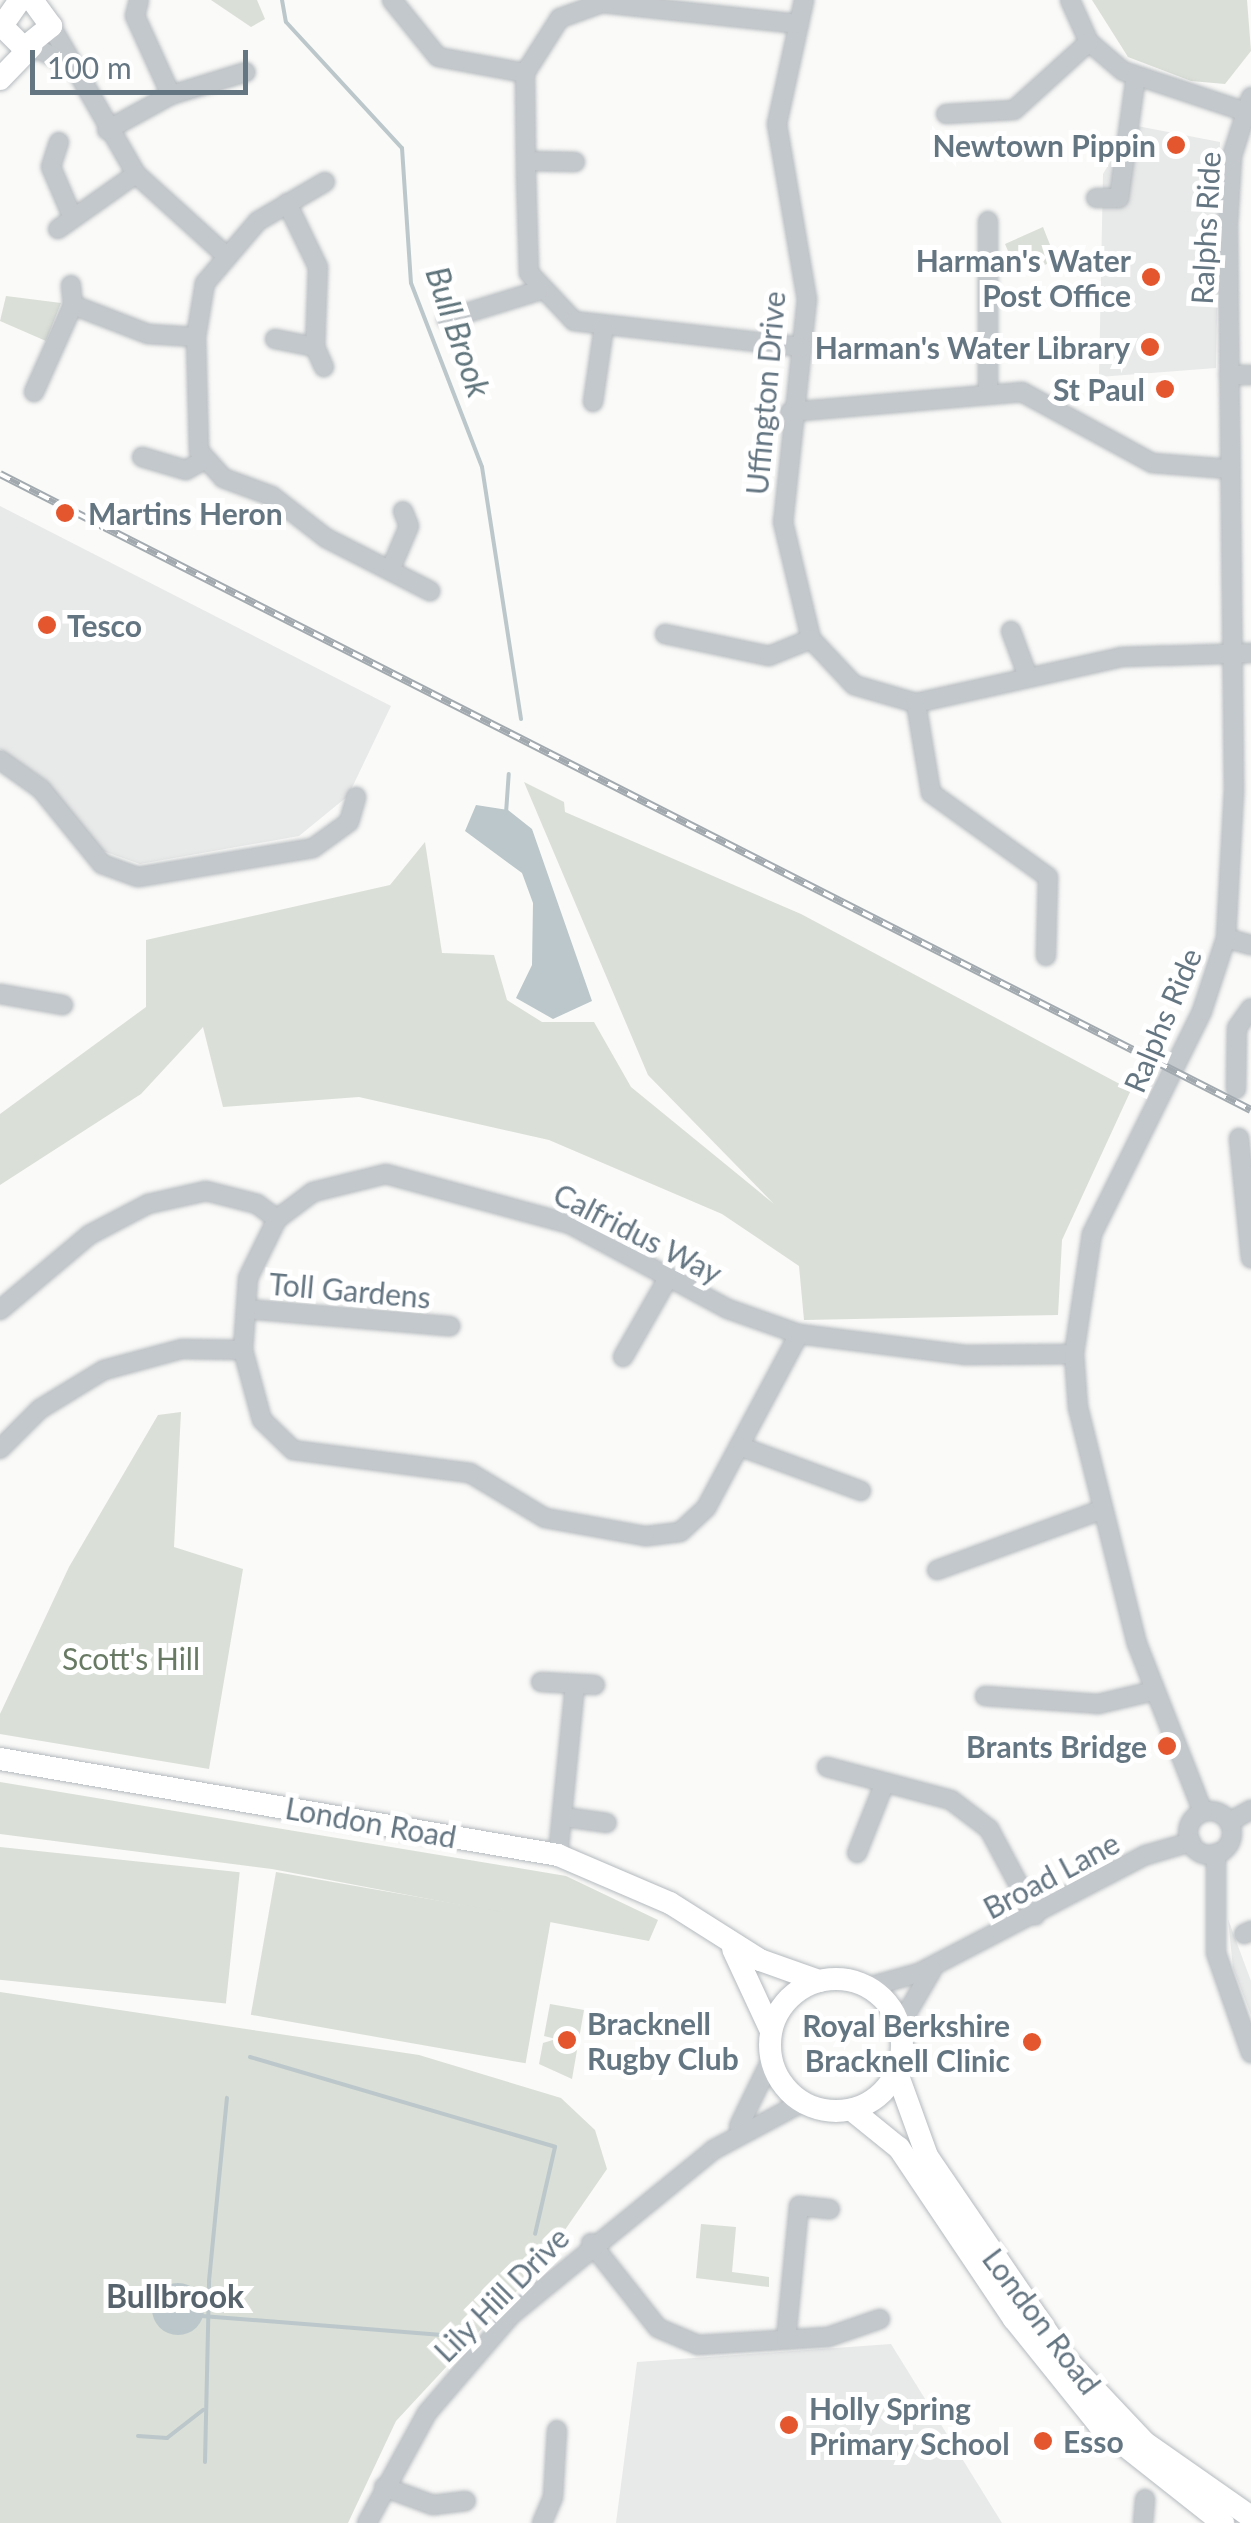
<!DOCTYPE html>
<html>
<head>
<meta charset="utf-8">
<style>
	body { margin:0 }
	#map { position:relative; width:1251px; height:2523px; overflow:hidden; background:#fafaf8; font-family:Lato,sans-serif }
	div>[style] { position:absolute }
	[style*='--x'] { left:calc(var(--x)*1px); top:calc(var(--y)*1px); width:calc(var(--w)*1px); rotate:calc(var(--a)*1deg) }
	.built>* { inset:0; background:#e8e9e9 }
	.green>* { inset:0; background:#dadfd7; transform-origin:0 0 }
	.water>* { inset:0; background:#bbc7cb }
	.round { border-radius:50% }
	.stream>* { height:4px; margin:-2px; padding:0 2px; transform-origin:2px; border-radius:2px; background:#bbc7cb }
	.roads { filter:drop-shadow(0 0 2px #b5babe) drop-shadow(0 0 2px #b5babe) }
	.minor>* { height:18px; margin:-9px; padding:0 9px; transform-origin:9px; border-radius:9px; background:#c3c8cc }
	.minor>.ring { margin:-9px; padding:0; box-sizing:content-box; background:none; border:18px solid #c3c8cc; border-radius:50% }
	.major>* { height:22px; margin:-11px; padding:0 11px; transform-origin:11px; border-radius:11px; background:#fff }
	.major>.ring { margin:-11px; padding:0; box-sizing:content-box; background:none; border:22px solid #fff; border-radius:50% }
	.rail>* { height:8px; margin-top:-4px; transform-origin:0; background:repeating-linear-gradient(90deg,#fff 0 11px,#a2aab0 0 22px); box-sizing:border-box; border-block:2px solid #a2aab0 }
	.dots>* { width:28px; height:28px; translate:-50% -50%; box-sizing:border-box; border:5px solid #fff; border-radius:50% }
	span { translate:-50% -50%; white-space:nowrap; text-align:center; line-height:1.15; -webkit-text-stroke:10px #fff; paint-order:stroke }
	.poi-label { font-size:30px; color:#657683; font-weight:700 }
	.right { translate:-100% -50%; text-align:right }
	.left { translate:0 -50%; text-align:left }
	.street-label { font-size:30px; color:#657683 }
	.park-label { font-size:30px; color:#687a64 }
	.water-label { font-size:32px; color:#60757c; font-style:italic }
	.neighbourhood-label { font-size:32px; color:#57646e; font-weight:700 }
	.scale { position:absolute; left:30px; top:50px; width:218px; height:45px; box-sizing:border-box; border:5px solid #657683; border-top:0; padding-left:12px; font-size:30px; line-height:35px; white-space:nowrap; color:#657683; -webkit-text-stroke:8px #fff; paint-order:stroke }
</style>
</head>
<body>
<div id="map">
	<div class="built">
		<i style="clip-path:polygon(1132px 125px,1220px 142px,1216px 368px,1099px 377px,1103px 174px)"></i>
		<i style="clip-path:polygon(0 506px,391px 706px,348px 796px,299px 836px,140px 864px,103px 851px,45px 780px,0 749px)"></i>
		<i style="clip-path:polygon(1228px 1919px,1251px 1981px,1251px 2015px,1233px 1968px)"></i>
		<i style="clip-path:polygon(891px 2344px,1002px 2523px,616px 2523px,637px 2362px)"></i>
	</div>
	<div class="green">
		<i style="clip-path:polygon(211px 0,257px 0,265px 19px,251px 27px)"></i>
		<i style="clip-path:polygon(1092px 0,1247px 0,1251px 51px,1225px 84px,1191px 81px,1128px 57px)"></i>
		<i style="clip-path:polygon(1043px 227px,1056px 260px,1040px 267px,1032px 251px,1012px 260px,1005px 244px)"></i>
		<i style="clip-path:polygon(6px 296px,61px 303px,46px 341px,0 321px)"></i>
		<i style="clip-path:polygon(524px 782px,564px 802px,565px 812px,801px 914px,1131px 1090px,1062px 1240px,1058px 1315px,804px 1320px,799px 1266px,722px 1214px,549px 1140px,359px 1097px,223px 1107px,203px 1027px,141px 1094px,0 1185px,0 1114px,146px 1007px,146px 940px,390px 885px,425px 842px,442px 953px,494px 955px,507px 1000px,542px 1022px,594px 1022px,631px 1087px,774px 1204px,648px 1075px)"></i>
		<i style="clip-path:polygon(181px 1412px,174px 1547px,243px 1569px,209px 1769px,0 1734px,0 1714px,69px 1567px,158px 1415px)"></i>
		<i style="clip-path:polygon(0 1782px,566px 1876px,658px 1920px,649px 1941px,272px 1869px,0 1834px)"></i>
		<i style="left:0;top:1847px;width:241px;height:132px;rotate:6deg"></i>
		<i style="left:276px;top:1872px;width:279px;height:145px;rotate:10deg"></i>
		<i style="clip-path:polygon(0 1992px,419px 2055px,561px 2098px,595px 2130px,607px 2169px,540px 2266px,396px 2421px,348px 2523px,0 2523px)"></i>
		<i style="clip-path:polygon(550px 2004px,584px 2010px,572px 2079px,539px 2064px,543px 2043px,556px 2039px,544px 2036px)"></i>
		<i style="clip-path:polygon(701px 2224px,736px 2227px,732px 2272px,769px 2277px,769px 2287px,696px 2278px)"></i>
	</div>
	<div class="water">
		<i style="clip-path:polygon(476px 805px,508px 810px,532px 829px,592px 1001px,553px 1019px,516px 998px,532px 965px,533px 903px,522px 873px,465px 831px)"></i>
		<i class="round" style="left:152px;top:2283px;width:52px;height:52px"></i>
	</div>
	<div class="stream">
		<i style="--x:282;--y:0;--w:22;--a:80"></i>
		<i style="--x:286;--y:22;--w:171;--a:47.4"></i>
		<i style="--x:402;--y:148;--w:135;--a:86.2"></i>
		<i style="--x:411;--y:283;--w:197;--a:68.9"></i>
		<i style="--x:482;--y:467;--w:255;--a:81.2"></i>
		<i style="--x:506;--y:813;--w:39;--a:-86"></i>
		<i style="--x:250;--y:2057;--w:318;--a:16.4"></i>
		<i style="--x:555;--y:2147;--w:89;--a:102.9"></i>
		<i style="--x:202;--y:2316;--w:244;--a:4.5"></i>
		<i style="--x:138;--y:2436;--w:29;--a:4"></i>
		<i style="--x:167;--y:2438;--w:46;--a:-37.9"></i>
		<i style="--x:205;--y:2462;--w:181;--a:-88.7"></i>
		<i style="--x:209;--y:2281;--w:184;--a:-84.4"></i>
	</div>
	<div class="roads">
		<div class="minor">
			<i style="--x:392;--y:0;--w:73;--a:51.1"></i>
			<i style="--x:438;--y:57;--w:88;--a:10.4"></i>
			<i style="--x:804;--y:0;--w:127;--a:102.3"></i>
			<i style="--x:777;--y:124;--w:178;--a:80.3"></i>
			<i style="--x:807;--y:299;--w:224;--a:96.1"></i>
			<i style="--x:783;--y:522;--w:120;--a:76.5"></i>
			<i style="--x:811;--y:639;--w:63;--a:46.9"></i>
			<i style="--x:854;--y:685;--w:65;--a:16.2"></i>
			<i style="--x:916;--y:703;--w:210;--a:-12.6"></i>
			<i style="--x:1121;--y:657;--w:130;--a:-1.8"></i>
			<i style="--x:1070;--y:0;--w:46;--a:65.7"></i>
			<i style="--x:1089;--y:42;--w:45;--a:40.5"></i>
			<i style="--x:1123;--y:71;--w:130;--a:18.4"></i>
			<i style="--x:799;--y:24;--w:198;--a:-173.9"></i>
			<i style="--x:602;--y:3;--w:45;--a:160.3"></i>
			<i style="--x:560;--y:18;--w:65;--a:122.5"></i>
			<i style="--x:525;--y:73;--w:101;--a:89.4"></i>
			<i style="--x:526;--y:174;--w:99;--a:88.3"></i>
			<i style="--x:529;--y:273;--w:66;--a:46.8"></i>
			<i style="--x:574;--y:321;--w:229;--a:6.5"></i>
			<i style="--x:51;--y:26;--w:171;--a:60.1"></i>
			<i style="--x:136;--y:174;--w:118;--a:42.2"></i>
			<i style="--x:33;--y:47;--w:38;--a:25"></i>
			<i style="--x:171;--y:95;--w:78;--a:-17"></i>
			<i style="--x:946;--y:114;--w:68;--a:-3.4"></i>
			<i style="--x:1014;--y:110;--w:101;--a:-42.2"></i>
			<i style="--x:107;--y:130;--w:73;--a:-28.7"></i>
			<i style="--x:171;--y:95;--w:87;--a:-114.5"></i>
			<i style="--x:135;--y:16;--w:16;--a:-76"></i>
			<i style="--x:59;--y:142;--w:26;--a:108"></i>
			<i style="--x:51;--y:167;--w:53;--a:66.8"></i>
			<i style="--x:526;--y:161;--w:49;--a:1.2"></i>
			<i style="--x:325;--y:182;--w:78;--a:149.8"></i>
			<i style="--x:258;--y:221;--w:82;--a:130.5"></i>
			<i style="--x:205;--y:283;--w:55;--a:99.5"></i>
			<i style="--x:196;--y:337;--w:114;--a:88.5"></i>
			<i style="--x:199;--y:451;--w:36;--a:48"></i>
			<i style="--x:223;--y:478;--w:52;--a:20.2"></i>
			<i style="--x:272;--y:496;--w:68;--a:37.9"></i>
			<i style="--x:326;--y:538;--w:117;--a:27"></i>
			<i style="--x:1096;--y:198;--w:23;--a:0"></i>
			<i style="--x:1119;--y:198;--w:123;--a:-82.1"></i>
			<i style="--x:287;--y:203;--w:71;--a:64.2"></i>
			<i style="--x:318;--y:267;--w:80;--a:92.1"></i>
			<i style="--x:315;--y:347;--w:22;--a:66"></i>
			<i style="--x:58;--y:229;--w:95;--a:-35.2"></i>
			<i style="--x:73;--y:305;--w:80;--a:21.1"></i>
			<i style="--x:148;--y:334;--w:48;--a:3.6"></i>
			<i style="--x:447;--y:319;--w:95;--a:-17.1"></i>
			<i style="--x:275;--y:339;--w:41;--a:11.3"></i>
			<i style="--x:1229;--y:375;--w:22;--a:0"></i>
			<i style="--x:988;--y:388;--w:167;--a:-90"></i>
			<i style="--x:34;--y:392;--w:95;--a:-65.9"></i>
			<i style="--x:73;--y:305;--w:20;--a:-96"></i>
			<i style="--x:593;--y:402;--w:76;--a:-81.7"></i>
			<i style="--x:790;--y:412;--w:233;--a:-4.9"></i>
			<i style="--x:1022;--y:392;--w:148;--a:28.6"></i>
			<i style="--x:1152;--y:463;--w:77;--a:4.5"></i>
			<i style="--x:142;--y:457;--w:46;--a:16.5"></i>
			<i style="--x:186;--y:470;--w:21;--a:-29"></i>
			<i style="--x:392;--y:566;--w:43;--a:-67"></i>
			<i style="--x:409;--y:526;--w:16;--a:-112"></i>
			<i style="--x:1011;--y:631;--w:49;--a:69.7"></i>
			<i style="--x:665;--y:634;--w:106;--a:11.9"></i>
			<i style="--x:769;--y:656;--w:45;--a:-22"></i>
			<i style="--x:916;--y:703;--w:91;--a:80.5"></i>
			<i style="--x:931;--y:793;--w:144;--a:35.7"></i>
			<i style="--x:1048;--y:877;--w:79;--a:91.5"></i>
			<i style="--x:0;--y:760;--w:50;--a:35.3"></i>
			<i style="--x:41;--y:789;--w:97;--a:50.9"></i>
			<i style="--x:102;--y:864;--w:38;--a:20"></i>
			<i style="--x:138;--y:877;--w:177;--a:-9.4"></i>
			<i style="--x:313;--y:848;--w:44;--a:-35.8"></i>
			<i style="--x:349;--y:822;--w:26;--a:-74"></i>
			<i style="--x:1226;--y:938;--w:26;--a:16"></i>
			<i style="--x:0;--y:994;--w:64;--a:9.9"></i>
			<i style="--x:1236;--y:1089;--w:61;--a:-89.1"></i>
			<i style="--x:1237;--y:1028;--w:24;--a:-55"></i>
			<i style="--x:1239;--y:1138;--w:121;--a:84.3"></i>
			<i style="--x:246;--y:1309;--w:205;--a:4.8"></i>
			<i style="--x:0;--y:1310;--w:116;--a:-40.1"></i>
			<i style="--x:89;--y:1235;--w:67;--a:-27.7"></i>
			<i style="--x:148;--y:1204;--w:59;--a:-12.6"></i>
			<i style="--x:206;--y:1191;--w:53;--a:14.3"></i>
			<i style="--x:257;--y:1204;--w:25;--a:37"></i>
			<i style="--x:799;--y:1334;--w:197;--a:118.1"></i>
			<i style="--x:706;--y:1508;--w:35;--a:137"></i>
			<i style="--x:680;--y:1532;--w:35;--a:173"></i>
			<i style="--x:645;--y:1536;--w:102;--a:-169.8"></i>
			<i style="--x:545;--y:1518;--w:87;--a:-149"></i>
			<i style="--x:470;--y:1473;--w:178;--a:-172.6"></i>
			<i style="--x:293;--y:1450;--w:43;--a:-135.9"></i>
			<i style="--x:262;--y:1420;--w:73;--a:-105.2"></i>
			<i style="--x:243;--y:1350;--w:72;--a:-86"></i>
			<i style="--x:248;--y:1278;--w:66;--a:-63.8"></i>
			<i style="--x:277;--y:1219;--w:45;--a:-36.9"></i>
			<i style="--x:313;--y:1192;--w:75;--a:-13.9"></i>
			<i style="--x:386;--y:1174;--w:191;--a:15.2"></i>
			<i style="--x:570;--y:1224;--w:179;--a:28.3"></i>
			<i style="--x:728;--y:1309;--w:75;--a:19.4"></i>
			<i style="--x:799;--y:1334;--w:167;--a:7.2"></i>
			<i style="--x:965;--y:1355;--w:109;--a:-0.5"></i>
			<i style="--x:623;--y:1357;--w:91;--a:-60.3"></i>
			<i style="--x:739;--y:1446;--w:130;--a:20.2"></i>
			<i style="--x:0;--y:1449;--w:57;--a:-45"></i>
			<i style="--x:40;--y:1409;--w:75;--a:-31.4"></i>
			<i style="--x:104;--y:1370;--w:81;--a:-15.1"></i>
			<i style="--x:182;--y:1349;--w:61;--a:0.9"></i>
			<i style="--x:937;--y:1570;--w:175;--a:-20.1"></i>
			<i style="--x:541;--y:1682;--w:54;--a:3.2"></i>
			<i style="--x:985;--y:1696;--w:113;--a:4"></i>
			<i style="--x:1098;--y:1704;--w:57;--a:-13.3"></i>
			<i style="--x:827;--y:1767;--w:128;--a:14.9"></i>
			<i style="--x:951;--y:1800;--w:48;--a:37.3"></i>
			<i style="--x:989;--y:1829;--w:98;--a:61.9"></i>
			<i class="ring" style="left:1188px;top:1811px;width:26px;height:26px"></i>
			<i style="--x:1203;--y:1812;--w:180;--a:-111.4"></i>
			<i style="--x:1137;--y:1644;--w:243;--a:-104"></i>
			<i style="--x:1078;--y:1408;--w:54;--a:-94.2"></i>
			<i style="--x:1074;--y:1354;--w:121;--a:-81.5"></i>
			<i style="--x:1092;--y:1234;--w:249;--a:-63.7"></i>
			<i style="--x:1202;--y:1011;--w:77;--a:-71.8"></i>
			<i style="--x:1226;--y:938;--w:147;--a:-86.9"></i>
			<i style="--x:1234;--y:791;--w:567;--a:-90.61"></i>
			<i style="--x:1228;--y:224;--w:68;--a:-86.6"></i>
			<i style="--x:1232;--y:156;--w:62;--a:-72.1"></i>
			<i style="--x:564;--y:1817;--w:43;--a:7.9"></i>
			<i style="--x:1229;--y:1822;--w:25;--a:-29"></i>
			<i style="--x:857;--y:1853;--w:71;--a:-68.5"></i>
			<i style="--x:1216;--y:1853;--w:100;--a:90"></i>
			<i style="--x:1216;--y:1953;--w:106;--a:70.7"></i>
			<i style="--x:558;--y:1855;--w:172;--a:-84.3"></i>
			<i style="--x:1244;--y:1934;--w:8;--a:-23"></i>
			<i style="--x:868;--y:1987;--w:53;--a:-15.4"></i>
			<i style="--x:919;--y:1973;--w:256;--a:-27.5"></i>
			<i style="--x:1146;--y:1855;--w:47;--a:-16.1"></i>
			<i style="--x:900;--y:2025;--w:64;--a:-59.8"></i>
			<i style="--x:739;--y:2126;--w:73;--a:-64.1"></i>
			<i style="--x:591;--y:2243;--w:108;--a:51.8"></i>
			<i style="--x:658;--y:2328;--w:43;--a:23"></i>
			<i style="--x:698;--y:2345;--w:130;--a:-3.5"></i>
			<i style="--x:828;--y:2337;--w:55;--a:-19.1"></i>
			<i style="--x:786;--y:2339;--w:134;--a:-84.4"></i>
			<i style="--x:799;--y:2206;--w:31;--a:6"></i>
			<i style="--x:384;--y:2487;--w:52;--a:20.2"></i>
			<i style="--x:433;--y:2505;--w:33;--a:-7"></i>
			<i style="--x:367;--y:2523;--w:125;--a:-61.4"></i>
			<i style="--x:427;--y:2413;--w:129;--a:-49.4"></i>
			<i style="--x:511;--y:2315;--w:261;--a:-39.2"></i>
			<i style="--x:713;--y:2150;--w:102;--a:-28.1"></i>
			<i style="--x:542;--y:2523;--w:28;--a:-67"></i>
			<i style="--x:553;--y:2497;--w:67;--a:-86.6"></i>
			<i style="--x:1143;--y:2523;--w:24;--a:-85"></i>
		</div>
		<div class="major">
			<i style="--x:20;--y:0;--w:32;--a:125"></i>
			<i style="--x:2;--y:26;--w:31;--a:45"></i>
			<i style="--x:24;--y:48;--w:35;--a:-39"></i>
			<i style="--x:51;--y:26;--w:32;--a:-126"></i>
			<i style="--x:0;--y:79;--w:45;--a:-45.9"></i>
			<i style="--x:0;--y:1759;--w:566;--a:9.76"></i>
			<i style="--x:558;--y:1855;--w:122;--a:23.2"></i>
			<i style="--x:670;--y:1903;--w:107;--a:32.3"></i>
			<i style="--x:760;--y:1960;--w:63;--a:19.6"></i>
			<i style="--x:733;--y:1949;--w:90;--a:65.1"></i>
			<i class="ring" style="left:770px;top:1979px;width:110px;height:110px"></i>
			<i style="--x:897;--y:2073;--w:88;--a:70.1"></i>
			<i style="--x:927;--y:2156;--w:243;--a:55.7"></i>
			<i style="--x:1064;--y:2357;--w:117;--a:46.7"></i>
			<i style="--x:1144;--y:2442;--w:131;--a:35"></i>
			<i style="--x:852;--y:2110;--w:60;--a:39"></i>
			<i style="--x:899;--y:2148;--w:206;--a:56.1"></i>
			<i style="--x:1014;--y:2319;--w:137;--a:51.2"></i>
			<i style="--x:1100;--y:2426;--w:157;--a:38.3"></i>
		</div>
	</div>
	<div class="rail">
		<i style="--x:0;--y:474;--w:1403;--a:26.95"></i>
	</div>
	<div class="dots">
		<i style="left:1176px;top:145px;background:#e4572e"></i>
		<i style="left:1151px;top:277px;background:#e4572e"></i>
		<i style="left:1150px;top:347px;background:#e4572e"></i>
		<i style="left:1165px;top:389px;background:#e4572e"></i>
		<i style="left:65px;top:513px;background:#e4572e"></i>
		<i style="left:47px;top:625px;background:#e4572e"></i>
		<i style="left:1167px;top:1746px;background:#e4572e"></i>
		<i style="left:567px;top:2040px;background:#e4572e"></i>
		<i style="left:1032px;top:2042px;background:#e4572e"></i>
		<i style="left:789px;top:2425px;background:#e4572e"></i>
		<i style="left:1043px;top:2441px;background:#e4572e"></i>
	</div>
	<div class="poi-label">
		<span class="right" style="left:1156px;top:145px">Newtown Pippin</span>
		<span class="right" style="left:1131px;top:277px">Harman's Water<br>Post Office</span>
		<span class="right" style="left:1130px;top:347px">Harman's Water Library</span>
		<span class="right" style="left:1145px;top:389px">St Paul</span>
		<span class="left" style="left:88px;top:513px">Martins Heron</span>
		<span class="left" style="left:67px;top:625px">Tesco</span>
		<span class="right" style="left:1147px;top:1746px">Brants Bridge</span>
		<span class="left" style="left:587px;top:2040px">Bracknell<br>Rugby Club</span>
		<span class="right" style="left:1010px;top:2042px">Royal Berkshire<br>Bracknell Clinic</span>
		<span class="left" style="left:809px;top:2425px">Holly Spring<br>Primary School</span>
		<span class="left" style="left:1063px;top:2441px">Esso</span>
	</div>
	<div class="street-label">
		<span style="left:1205px;top:228px;rotate:-87deg">Ralphs Ride</span>
		<span style="left:765px;top:393px;rotate:-85deg">Uffington Drive</span>
		<span style="left:1162px;top:1020px;rotate:-67deg">Ralphs Ride</span>
		<span style="left:638px;top:1233px;rotate:27deg">Calfridus Way</span>
		<span style="left:350px;top:1290px;rotate:5deg">Toll Gardens</span>
		<span style="left:371px;top:1822px;rotate:10deg">London Road</span>
		<span style="left:1051px;top:1875px;rotate:-28deg">Broad Lane</span>
		<span style="left:501px;top:2294px;rotate:-45deg">Lily Hill Drive</span>
		<span style="left:1042px;top:2321px;rotate:53deg">London Road</span>
	</div>
	<div class="park-label">
		<span style="left:131px;top:1658px">Scott's Hill</span>
	</div>
	<div class="water-label">
		<span style="left:458px;top:332px;rotate:71deg">Bull Brook</span>
	</div>
	<div class="neighbourhood-label">
		<span style="left:175px;top:2296px">Bullbrook</span>
	</div>
	<div class="scale">100 m</div>
</div>
</body>
</html>
